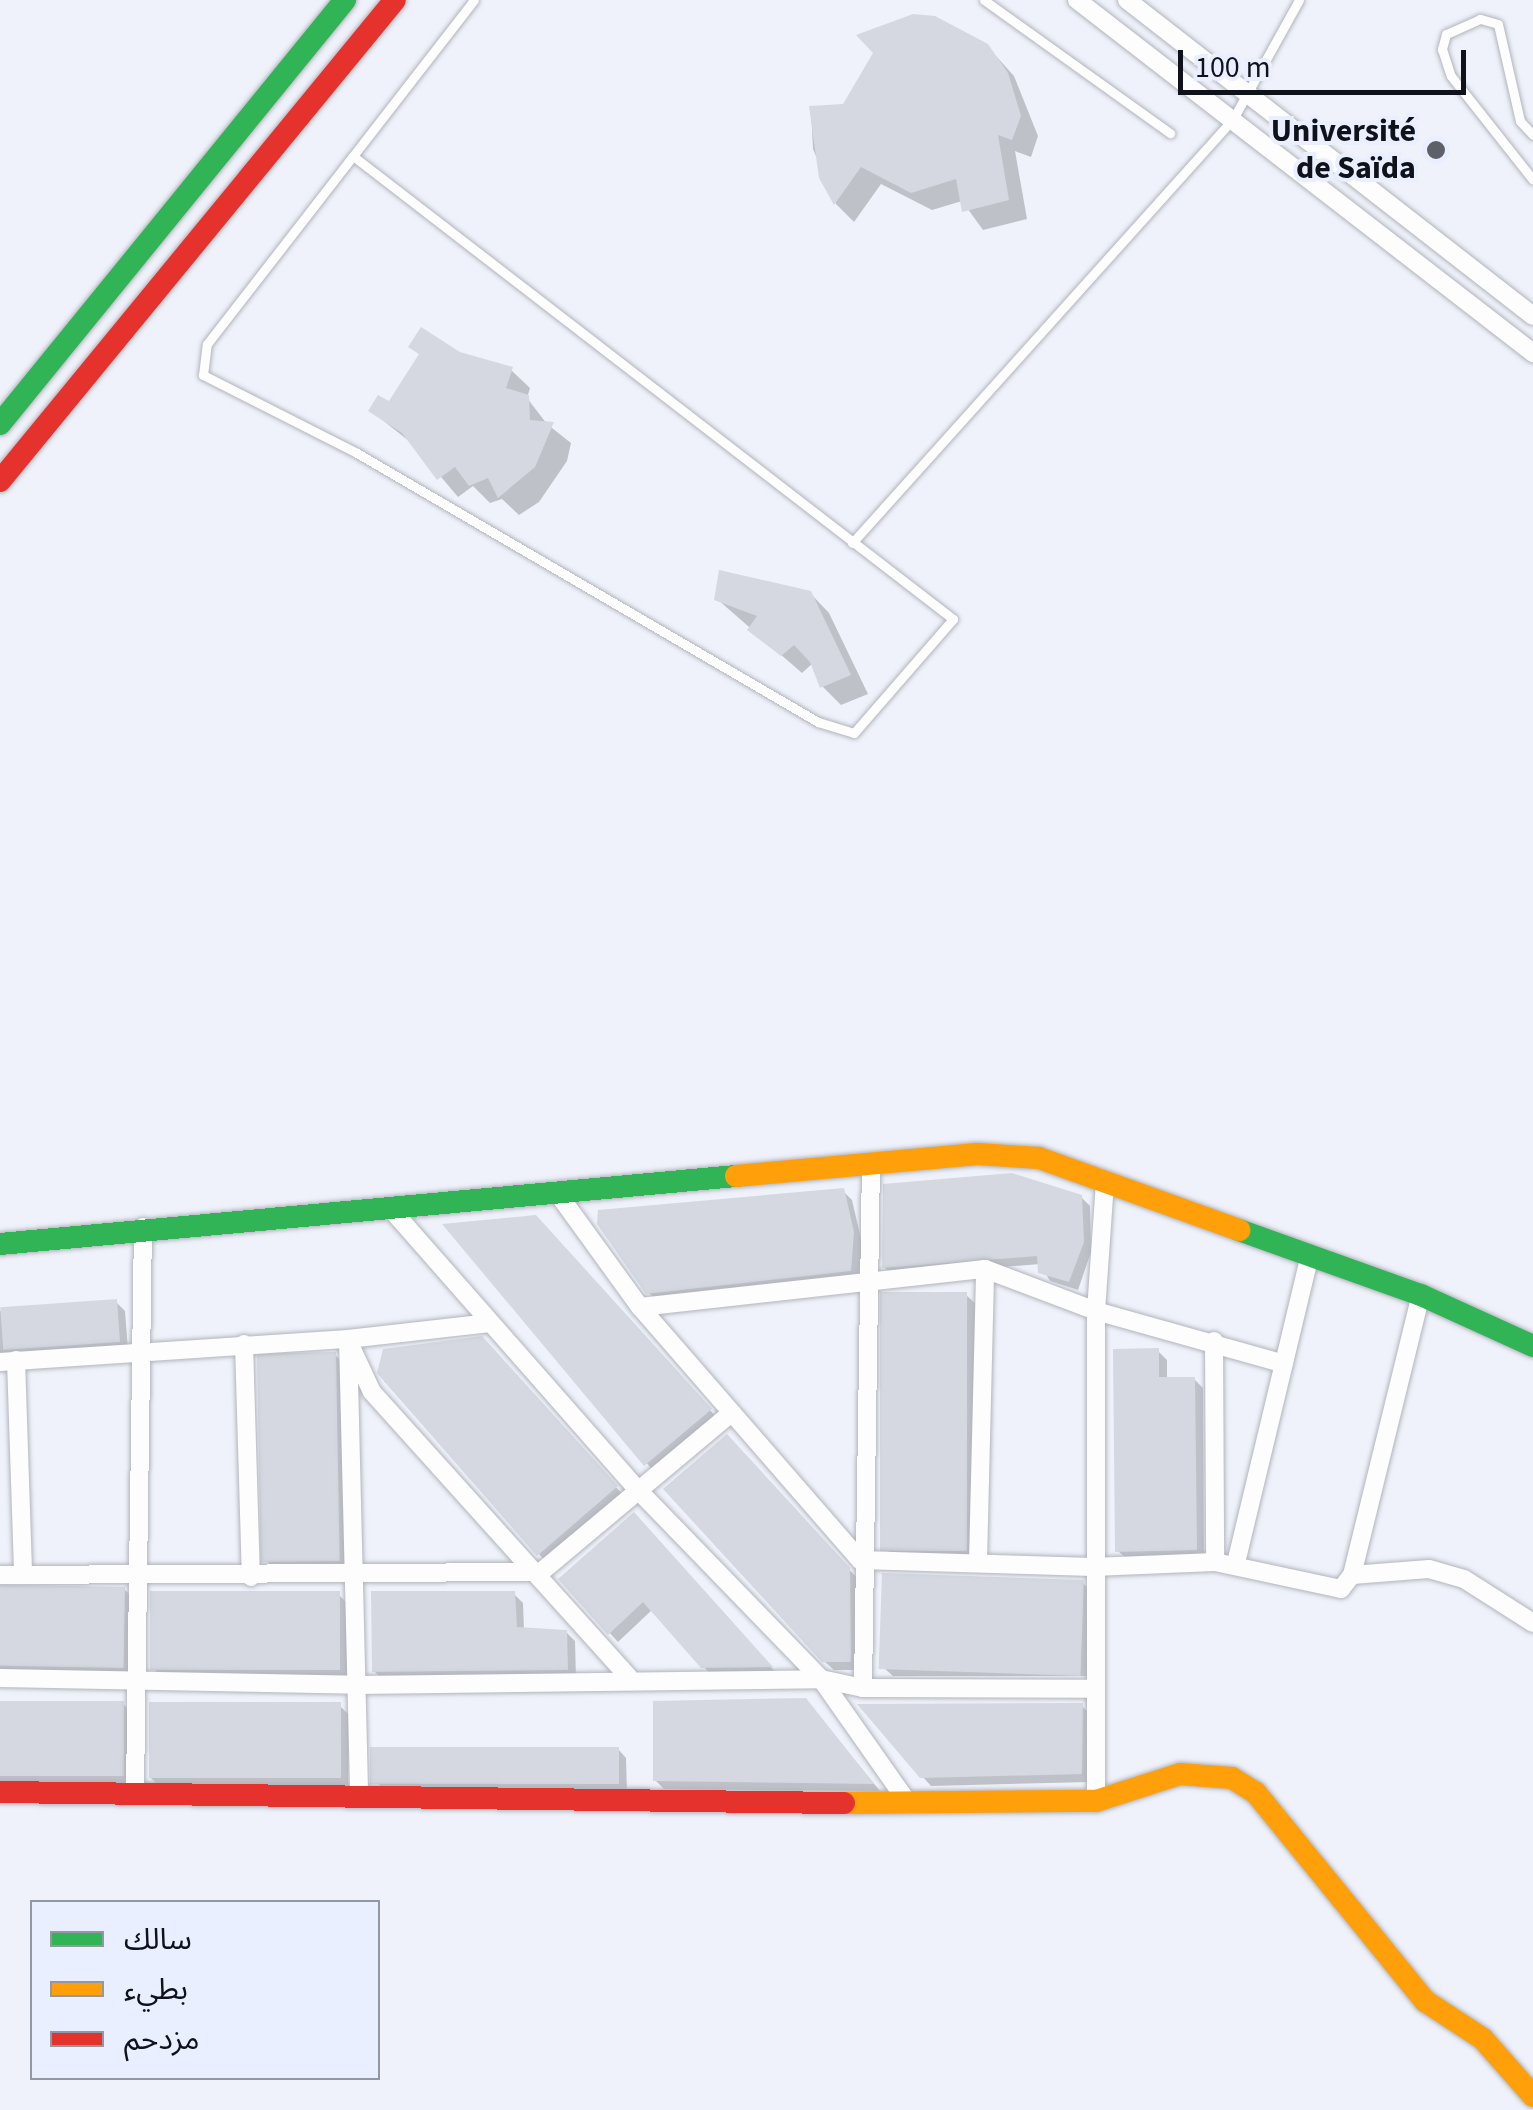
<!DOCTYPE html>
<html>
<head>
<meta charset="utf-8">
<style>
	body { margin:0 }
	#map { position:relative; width:1533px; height:2110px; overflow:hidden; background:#eff2fa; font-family:"Source Sans 3","Noto Sans Arabic",sans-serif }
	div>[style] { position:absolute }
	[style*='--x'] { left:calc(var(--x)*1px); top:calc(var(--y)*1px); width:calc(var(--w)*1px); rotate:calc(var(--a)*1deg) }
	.shadow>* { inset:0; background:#0003 }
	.building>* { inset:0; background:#d5d8e0; transform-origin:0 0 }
	.roads { filter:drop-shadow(0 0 2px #b2b4bc) drop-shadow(0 0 2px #b2b4bc) }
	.lane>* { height:9px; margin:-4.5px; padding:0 4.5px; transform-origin:4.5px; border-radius:4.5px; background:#fdfdfe }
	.street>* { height:18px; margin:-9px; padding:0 9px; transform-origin:9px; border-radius:9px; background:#fdfdfe }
	.fast>* { height:22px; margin:-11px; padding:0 11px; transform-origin:11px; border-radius:11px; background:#30b455 }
	.slow>* { height:22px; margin:-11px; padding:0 11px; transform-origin:11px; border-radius:11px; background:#ff9f0a }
	.jam>* { height:22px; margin:-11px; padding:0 11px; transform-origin:11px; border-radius:11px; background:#e5322d }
	.dots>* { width:28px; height:28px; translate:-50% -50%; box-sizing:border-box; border:5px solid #eaefff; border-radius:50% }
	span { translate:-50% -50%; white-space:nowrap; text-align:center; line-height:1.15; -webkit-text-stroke:8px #eaefff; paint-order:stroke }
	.poi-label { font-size:32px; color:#0f121b; font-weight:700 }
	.right { translate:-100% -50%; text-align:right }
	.legend { position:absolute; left:30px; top:1900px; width:350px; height:180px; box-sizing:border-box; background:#eaefff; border:2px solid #9297a4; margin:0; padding:12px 18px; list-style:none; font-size:30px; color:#0f121b }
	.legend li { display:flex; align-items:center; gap:20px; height:50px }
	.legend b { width:50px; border:2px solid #9297a4 }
	.scale { position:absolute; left:1178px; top:50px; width:288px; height:45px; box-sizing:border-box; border:5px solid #0f121b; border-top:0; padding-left:12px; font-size:30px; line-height:35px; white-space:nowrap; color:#0f121b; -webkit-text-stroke:8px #eaefff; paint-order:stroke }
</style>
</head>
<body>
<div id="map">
	<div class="shadow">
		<i style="clip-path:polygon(987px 46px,1014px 76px,1038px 136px,1031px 157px,1015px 151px,1027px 219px,983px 230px,962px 201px,932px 210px,881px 184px,854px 222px,836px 204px,813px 149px,811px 109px,844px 106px)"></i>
		<i style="clip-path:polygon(411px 346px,511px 370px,530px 388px,527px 398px,547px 424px,571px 443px,567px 461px,539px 502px,519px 515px,502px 499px,490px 503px,473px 486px,458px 497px,414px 445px,371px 411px,390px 405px,421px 356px)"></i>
		<i style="clip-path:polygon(810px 593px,829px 613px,868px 694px,841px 705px,822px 686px,813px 663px,802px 673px,717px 599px)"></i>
		<i style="clip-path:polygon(843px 1191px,852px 1200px,862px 1243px,859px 1279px,657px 1301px,648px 1292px)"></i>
		<i style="clip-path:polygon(1081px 1197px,1090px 1206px,1091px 1252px,1078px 1290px,1050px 1281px,1040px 1264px,893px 1276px,884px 1267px)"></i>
		<i style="clip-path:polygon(447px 1226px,545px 1227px,718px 1419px,655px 1473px)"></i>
		<i style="clip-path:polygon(966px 1295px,975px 1303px,974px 1558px,893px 1556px,884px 1547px)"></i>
		<i style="clip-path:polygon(116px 1302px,125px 1311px,128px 1350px,0 1360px,0 1311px)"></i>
		<i style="clip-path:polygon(491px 1349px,624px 1496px,547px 1563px,384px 1381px,386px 1351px)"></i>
		<i style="clip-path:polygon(1158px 1351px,1167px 1360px,1167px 1379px,1194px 1379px,1203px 1388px,1204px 1558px,1127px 1559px,1118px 1551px)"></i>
		<i style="clip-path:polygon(335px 1355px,344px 1364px,348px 1568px,274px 1569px,266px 1560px)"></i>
		<i style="clip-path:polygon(727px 1437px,858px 1579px,859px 1670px,834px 1670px,824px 1661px)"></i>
		<i style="clip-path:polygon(643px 1524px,778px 1675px,712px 1676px,653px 1609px,618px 1642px,561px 1579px)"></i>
		<i style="clip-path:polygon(1082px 1582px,1091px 1591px,1091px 1676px,893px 1676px,884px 1668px)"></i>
		<i style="clip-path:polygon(124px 1589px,133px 1598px,132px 1676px,0 1674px,0 1590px)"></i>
		<i style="clip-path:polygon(338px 1594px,347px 1603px,348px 1678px,161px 1676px,152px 1667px)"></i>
		<i style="clip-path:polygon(514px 1594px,523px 1603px,524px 1630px,566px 1632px,575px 1641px,576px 1678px,383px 1680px,374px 1671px)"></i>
		<i style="clip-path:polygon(0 1703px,123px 1704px,132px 1713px,131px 1785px,0 1784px)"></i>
		<i style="clip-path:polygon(340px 1706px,349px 1715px,348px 1788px,159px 1786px,150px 1777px)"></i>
		<i style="clip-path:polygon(1082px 1706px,1091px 1715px,1090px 1782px,931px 1786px,922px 1776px)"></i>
		<i style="clip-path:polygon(814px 1710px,880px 1791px,664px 1789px,655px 1780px)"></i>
		<i style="clip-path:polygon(618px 1749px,626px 1758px,627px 1792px,383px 1788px,374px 1780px)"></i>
	</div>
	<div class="building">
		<i style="clip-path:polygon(913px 14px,935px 16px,988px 44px,1008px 73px,1021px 116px,1012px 140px,998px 135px,1009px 200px,962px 212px,956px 179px,911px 193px,861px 167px,834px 205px,819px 178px,809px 106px,843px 104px,873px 53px,856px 35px)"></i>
		<i style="clip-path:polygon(421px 327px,460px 352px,513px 367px,506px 388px,529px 395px,530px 420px,554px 422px,535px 467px,498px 498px,488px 478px,469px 486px,455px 467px,437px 480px,402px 433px,368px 411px,378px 395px,389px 401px,419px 354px,408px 347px)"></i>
		<i style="clip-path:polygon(719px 570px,811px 591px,851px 675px,820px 688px,810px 662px,794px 645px,781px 656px,747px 630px,757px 616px,714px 600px)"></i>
		<i style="clip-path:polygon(1012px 1173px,1082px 1195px,1084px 1242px,1069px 1282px,1038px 1273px,1037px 1256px,882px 1268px,883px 1184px)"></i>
		<i style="clip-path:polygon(844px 1188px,854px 1232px,851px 1271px,646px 1294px,597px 1224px,598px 1210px)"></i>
		<i style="clip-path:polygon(536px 1215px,712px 1409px,644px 1466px,442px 1224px)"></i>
		<i style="left:967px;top:1292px;width:259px;height:87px;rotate:90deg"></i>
		<i style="left:117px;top:1299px;width:43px;height:117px;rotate:86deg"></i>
		<i style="clip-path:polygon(482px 1336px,618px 1486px,537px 1556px,377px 1373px,383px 1349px)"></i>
		<i style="clip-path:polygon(1159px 1348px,1159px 1377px,1195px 1377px,1197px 1550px,1115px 1552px,1113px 1349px)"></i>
		<i style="left:336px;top:1352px;width:209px;height:79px;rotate:89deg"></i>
		<i style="clip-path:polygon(727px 1434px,850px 1568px,851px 1662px,822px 1662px,663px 1489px)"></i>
		<i style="clip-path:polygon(634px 1512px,773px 1667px,701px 1668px,643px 1602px,608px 1635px,558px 1579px)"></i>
		<i style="left:882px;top:1573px;width:202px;height:96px;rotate:2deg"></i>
		<i style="left:125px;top:1587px;width:81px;height:125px;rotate:91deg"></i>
		<i style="left:340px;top:1591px;width:79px;height:190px;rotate:90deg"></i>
		<i style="clip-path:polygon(371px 1591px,515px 1591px,517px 1627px,567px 1630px,568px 1670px,372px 1672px)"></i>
		<i style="clip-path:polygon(806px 1698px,874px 1784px,653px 1781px,653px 1701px)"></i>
		<i style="left:0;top:1701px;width:124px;height:75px"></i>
		<i style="left:149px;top:1702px;width:192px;height:76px"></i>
		<i style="clip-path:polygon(1083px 1703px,1082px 1774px,920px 1778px,857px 1704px)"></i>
		<i style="left:619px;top:1747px;width:37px;height:249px;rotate:90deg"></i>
	</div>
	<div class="roads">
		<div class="lane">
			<i style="--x:984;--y:0;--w:229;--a:35.6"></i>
			<i style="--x:1533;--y:135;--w:19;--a:-133"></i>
			<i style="--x:1520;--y:121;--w:99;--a:-102.8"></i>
			<i style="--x:1498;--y:24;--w:19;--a:-164"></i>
			<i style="--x:1480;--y:19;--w:37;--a:156"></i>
			<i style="--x:1446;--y:34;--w:16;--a:105"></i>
			<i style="--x:1442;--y:49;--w:28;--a:72"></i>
			<i style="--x:1451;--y:76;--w:132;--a:51.7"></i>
			<i style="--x:353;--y:156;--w:758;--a:37.66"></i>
			<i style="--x:953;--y:619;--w:151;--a:131"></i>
			<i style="--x:854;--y:733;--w:38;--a:-163"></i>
			<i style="--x:818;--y:722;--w:534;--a:-149.74"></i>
			<i style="--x:357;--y:453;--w:173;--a:-153.1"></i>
			<i style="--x:203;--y:375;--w:31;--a:-83"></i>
			<i style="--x:207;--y:344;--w:238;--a:-52.2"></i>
			<i style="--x:353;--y:156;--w:197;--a:-52.2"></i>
			<i style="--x:852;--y:543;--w:570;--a:-48.06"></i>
			<i style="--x:1233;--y:119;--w:136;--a:-61"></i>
		</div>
		<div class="street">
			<i style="--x:1077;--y:0;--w:577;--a:37.74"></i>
			<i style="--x:1127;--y:0;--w:514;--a:37.89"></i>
			<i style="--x:556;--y:1191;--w:143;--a:54.1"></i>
			<i style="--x:640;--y:1307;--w:335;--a:49"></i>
			<i style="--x:860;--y:1560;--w:233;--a:1.7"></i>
			<i style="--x:1093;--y:1567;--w:122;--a:-2.3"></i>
			<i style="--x:1215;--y:1562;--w:129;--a:12.1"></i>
			<i style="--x:1341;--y:1589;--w:18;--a:-52"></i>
			<i style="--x:1352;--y:1575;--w:288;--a:-76.2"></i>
			<i style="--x:391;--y:1209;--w:373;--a:48.7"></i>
			<i style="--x:637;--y:1489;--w:264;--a:45.9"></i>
			<i style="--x:821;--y:1679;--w:153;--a:54.9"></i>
			<i style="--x:640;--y:1307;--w:347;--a:-6.3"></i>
			<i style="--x:985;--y:1269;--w:119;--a:20.7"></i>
			<i style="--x:1096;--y:1311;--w:195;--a:15.7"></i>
			<i style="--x:348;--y:1339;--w:454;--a:88.6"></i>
			<i style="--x:1214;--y:1341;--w:221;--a:89.7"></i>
			<i style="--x:244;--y:1344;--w:233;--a:88.3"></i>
			<i style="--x:352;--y:1349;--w:47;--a:65.1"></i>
			<i style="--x:372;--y:1392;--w:384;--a:48"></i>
			<i style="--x:16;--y:1360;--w:214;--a:88.1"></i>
			<i style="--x:0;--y:1362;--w:349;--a:-3.8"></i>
			<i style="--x:348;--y:1339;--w:143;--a:-6.4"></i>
			<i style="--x:978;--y:1562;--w:293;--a:-88.6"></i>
			<i style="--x:1236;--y:1563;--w:314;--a:-76.5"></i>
			<i style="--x:0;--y:1575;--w:541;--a:-0.32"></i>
			<i style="--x:541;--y:1572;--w:248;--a:-39.9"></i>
			<i style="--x:1352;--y:1575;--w:77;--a:-4.5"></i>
			<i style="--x:1429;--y:1569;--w:36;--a:16"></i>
			<i style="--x:1464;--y:1579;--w:82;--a:32.5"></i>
			<i style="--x:0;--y:1678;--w:357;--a:1.1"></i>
			<i style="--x:357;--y:1685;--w:464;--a:-0.7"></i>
			<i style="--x:821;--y:1679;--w:43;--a:12.1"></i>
			<i style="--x:863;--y:1688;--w:233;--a:0.2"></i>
			<i style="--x:863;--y:1688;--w:525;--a:-89.13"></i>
			<i style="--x:135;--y:1790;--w:563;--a:-89.19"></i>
			<i style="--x:1096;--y:1801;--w:490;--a:-90"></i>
			<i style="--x:1096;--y:1311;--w:129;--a:-86"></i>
		</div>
		<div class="fast">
			<i style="--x:0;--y:424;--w:547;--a:-50.87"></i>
			<i style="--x:1239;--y:1230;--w:193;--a:19.7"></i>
			<i style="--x:1421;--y:1295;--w:123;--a:24.5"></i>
			<i style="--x:0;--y:1244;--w:739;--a:-5.28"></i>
		</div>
		<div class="slow">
			<i style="--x:736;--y:1176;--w:242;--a:-5.2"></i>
			<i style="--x:977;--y:1154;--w:62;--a:3.7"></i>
			<i style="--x:1039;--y:1158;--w:213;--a:19.8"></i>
			<i style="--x:844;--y:1803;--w:252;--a:-0.5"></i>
			<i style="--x:1096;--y:1801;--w:88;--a:-17.8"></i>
			<i style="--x:1180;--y:1774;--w:52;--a:4.4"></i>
			<i style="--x:1232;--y:1778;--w:28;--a:32"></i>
			<i style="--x:1256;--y:1793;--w:268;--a:50.9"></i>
			<i style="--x:1425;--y:2001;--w:69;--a:33.2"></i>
			<i style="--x:1483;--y:2039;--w:76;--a:48.7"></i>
		</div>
		<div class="jam">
			<i style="--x:0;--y:481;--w:622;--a:-50.61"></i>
			<i style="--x:0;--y:1792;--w:844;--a:0.75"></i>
		</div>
	</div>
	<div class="dots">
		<i style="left:1436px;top:150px;background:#5d6069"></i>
	</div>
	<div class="poi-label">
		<span class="right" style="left:1416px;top:150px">Université<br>de Saïda</span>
	</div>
	<ul class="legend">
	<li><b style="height:12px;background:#30b455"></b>سالك</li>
	<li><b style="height:12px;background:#ff9f0a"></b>بطيء</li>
	<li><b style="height:12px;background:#e5322d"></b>مزدحم</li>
	</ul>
	<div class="scale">100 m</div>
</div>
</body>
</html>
